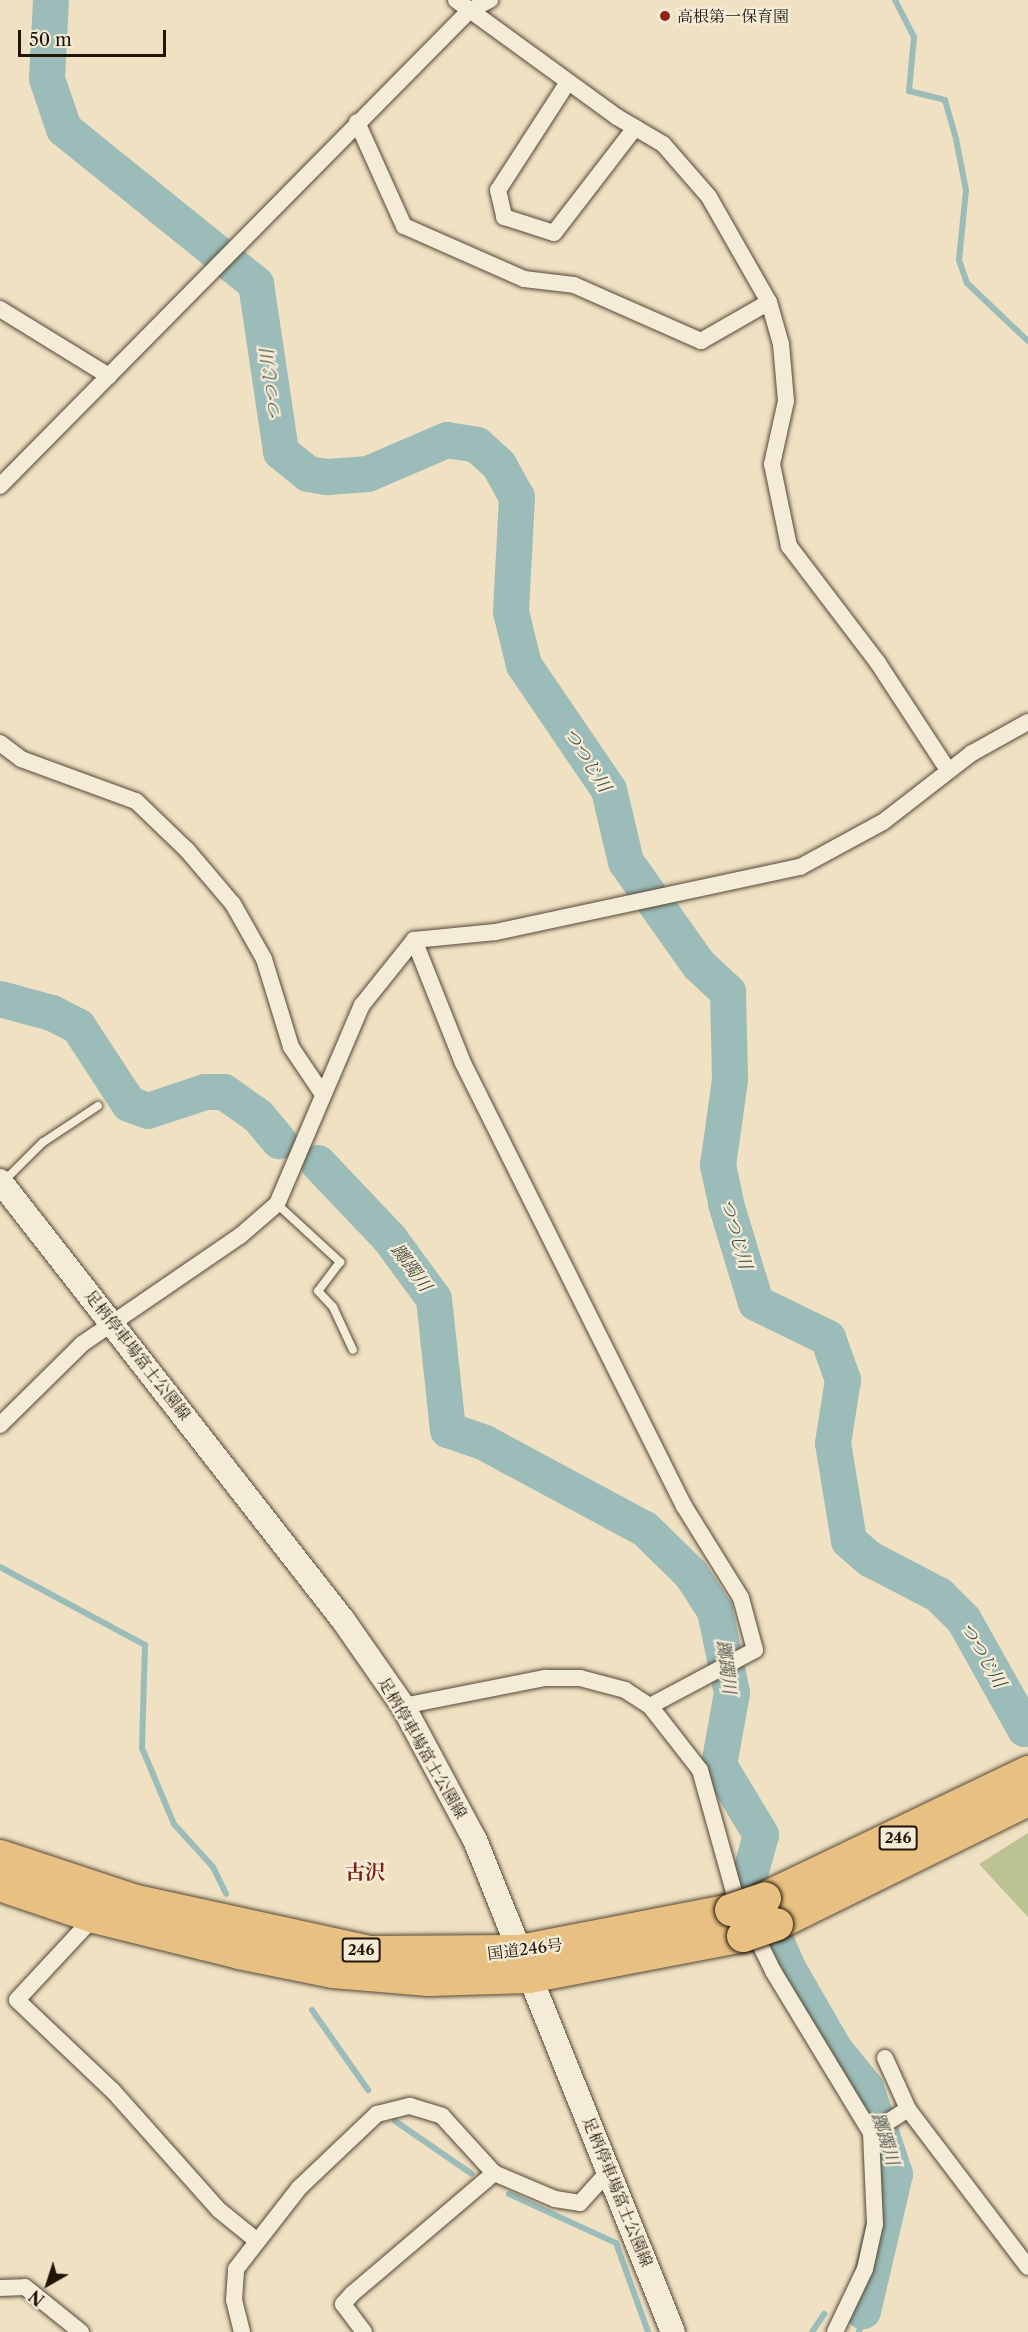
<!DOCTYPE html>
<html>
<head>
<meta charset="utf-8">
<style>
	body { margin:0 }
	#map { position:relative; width:1028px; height:2332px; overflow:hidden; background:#f0e1c3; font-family:"Libre Caslon Text","Noto Serif JP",serif }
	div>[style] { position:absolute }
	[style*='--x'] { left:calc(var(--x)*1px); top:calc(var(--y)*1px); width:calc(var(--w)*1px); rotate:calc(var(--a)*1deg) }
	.green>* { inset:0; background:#bcc292 }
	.stream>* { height:6px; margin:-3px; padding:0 3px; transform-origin:3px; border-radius:3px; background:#9bbcb9 }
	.river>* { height:36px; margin:-18px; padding:0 18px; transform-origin:18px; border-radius:18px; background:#9bbcb9 }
	.roads { filter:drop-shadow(0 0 2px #544836) drop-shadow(0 0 2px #544836) }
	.lane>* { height:8px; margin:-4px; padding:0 4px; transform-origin:4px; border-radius:4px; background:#f5ecd8 }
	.street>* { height:16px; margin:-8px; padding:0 8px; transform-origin:8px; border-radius:8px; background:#f5ecd8 }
	.secondary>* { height:24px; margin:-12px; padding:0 12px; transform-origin:12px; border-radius:12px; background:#f5ecd8 }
	.highway>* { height:32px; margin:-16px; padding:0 16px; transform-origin:16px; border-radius:16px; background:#e8c082 }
	.bridges { filter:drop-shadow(0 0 2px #201507) drop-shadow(0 0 2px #201507) }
	.highway-bridge>* { height:32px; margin:-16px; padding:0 16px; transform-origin:16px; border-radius:16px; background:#e8c082 }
	.dots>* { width:16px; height:16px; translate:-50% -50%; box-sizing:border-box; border:3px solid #f5ecd8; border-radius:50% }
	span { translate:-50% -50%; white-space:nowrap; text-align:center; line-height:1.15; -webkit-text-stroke:4.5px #f5ecd8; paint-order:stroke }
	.shield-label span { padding:2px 4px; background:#f5ecd8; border:2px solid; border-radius:4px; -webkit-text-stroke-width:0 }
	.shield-label { font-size:15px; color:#201507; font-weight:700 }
	.poi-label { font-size:16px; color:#201507 }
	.left { translate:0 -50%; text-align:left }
	.street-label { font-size:16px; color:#201507 }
	.water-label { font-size:18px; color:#4b4f45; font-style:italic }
	.quarter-label { font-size:20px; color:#7a1f14; font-weight:700 }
	.north { position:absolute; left:18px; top:2254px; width:60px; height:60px; -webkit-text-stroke:4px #f5ecd8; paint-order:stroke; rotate:219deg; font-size:16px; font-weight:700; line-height:24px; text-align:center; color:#201507 }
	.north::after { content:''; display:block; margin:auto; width:21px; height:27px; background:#201507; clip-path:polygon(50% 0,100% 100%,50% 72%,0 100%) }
	.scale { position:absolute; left:18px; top:30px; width:148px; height:27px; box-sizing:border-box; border:3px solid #201507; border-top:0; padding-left:8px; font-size:18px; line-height:21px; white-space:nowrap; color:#201507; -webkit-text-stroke:4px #f5ecd8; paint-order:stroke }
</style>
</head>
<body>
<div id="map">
	<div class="green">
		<i style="clip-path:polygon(1028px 1833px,1028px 1917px,979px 1864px)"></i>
	</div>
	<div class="stream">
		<i style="--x:895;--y:0;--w:42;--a:62.8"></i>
		<i style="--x:914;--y:37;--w:54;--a:95.3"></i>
		<i style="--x:909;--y:91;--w:37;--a:14"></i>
		<i style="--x:945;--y:100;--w:41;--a:74.2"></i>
		<i style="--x:956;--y:139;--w:52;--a:78.9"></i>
		<i style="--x:966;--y:190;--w:70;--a:95.7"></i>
		<i style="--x:959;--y:260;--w:24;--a:71"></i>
		<i style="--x:967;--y:283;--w:84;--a:43.6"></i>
		<i style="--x:0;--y:1567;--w:165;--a:28.3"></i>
		<i style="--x:145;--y:1645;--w:103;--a:91.7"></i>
		<i style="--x:142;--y:1748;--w:82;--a:67.2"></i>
		<i style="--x:174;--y:1824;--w:58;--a:47.8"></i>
		<i style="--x:213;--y:1867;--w:30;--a:64"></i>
		<i style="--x:312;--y:2010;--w:98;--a:55"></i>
		<i style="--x:395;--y:2121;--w:93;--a:34.5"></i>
		<i style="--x:509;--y:2194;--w:118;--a:24.6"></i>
		<i style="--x:616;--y:2243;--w:95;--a:70.2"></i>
		<i style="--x:812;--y:2332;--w:22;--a:-56"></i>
		<i style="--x:859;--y:2332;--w:21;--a:-79"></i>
	</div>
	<div class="river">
		<i style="--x:51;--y:0;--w:79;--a:92.9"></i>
		<i style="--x:47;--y:79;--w:53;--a:71.2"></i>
		<i style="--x:64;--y:129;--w:247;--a:38.9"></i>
		<i style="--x:256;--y:284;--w:170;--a:81.5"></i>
		<i style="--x:281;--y:452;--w:35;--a:39"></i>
		<i style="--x:308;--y:474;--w:20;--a:9"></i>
		<i style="--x:328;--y:477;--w:40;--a:-4.3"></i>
		<i style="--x:368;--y:474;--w:86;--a:-23.3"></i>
		<i style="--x:447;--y:440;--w:30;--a:9"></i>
		<i style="--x:477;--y:445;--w:30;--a:42"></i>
		<i style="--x:499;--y:465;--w:37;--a:61"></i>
		<i style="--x:517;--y:497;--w:115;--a:93"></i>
		<i style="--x:511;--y:612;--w:55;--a:76.2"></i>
		<i style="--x:524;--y:665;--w:151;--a:55.8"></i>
		<i style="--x:609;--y:790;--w:74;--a:76.7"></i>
		<i style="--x:626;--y:862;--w:126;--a:54.7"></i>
		<i style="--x:699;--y:965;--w:40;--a:43"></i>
		<i style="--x:728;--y:992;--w:88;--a:88.7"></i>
		<i style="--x:730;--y:1080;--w:86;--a:98"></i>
		<i style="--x:718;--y:1165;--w:40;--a:78"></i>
		<i style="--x:726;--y:1204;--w:103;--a:73.1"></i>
		<i style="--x:756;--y:1303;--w:80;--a:25.9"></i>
		<i style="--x:828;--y:1338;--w:45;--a:70.3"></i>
		<i style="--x:843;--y:1380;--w:64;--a:99"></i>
		<i style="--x:833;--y:1443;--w:99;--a:80.7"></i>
		<i style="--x:849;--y:1541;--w:28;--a:41"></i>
		<i style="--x:870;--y:1559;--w:78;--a:27.6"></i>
		<i style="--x:939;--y:1595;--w:35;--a:45"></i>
		<i style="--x:964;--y:1620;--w:125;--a:60.8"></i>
		<i style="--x:0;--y:999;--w:54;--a:15.1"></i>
		<i style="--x:52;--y:1013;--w:29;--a:27"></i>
		<i style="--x:78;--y:1026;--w:93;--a:56.8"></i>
		<i style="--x:129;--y:1104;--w:20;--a:20"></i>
		<i style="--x:148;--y:1111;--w:60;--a:-18.4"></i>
		<i style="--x:205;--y:1092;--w:19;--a:0"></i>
		<i style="--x:224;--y:1092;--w:42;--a:35.2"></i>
		<i style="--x:258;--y:1116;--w:33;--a:50"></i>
		<i style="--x:318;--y:1163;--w:105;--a:46.5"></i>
		<i style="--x:390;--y:1239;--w:74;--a:53.7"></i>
		<i style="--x:434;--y:1299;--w:132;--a:83.9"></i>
		<i style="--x:448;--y:1430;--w:39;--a:19"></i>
		<i style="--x:485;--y:1443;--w:182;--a:28.3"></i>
		<i style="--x:645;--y:1529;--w:64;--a:44.4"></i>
		<i style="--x:691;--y:1574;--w:44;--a:57"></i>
		<i style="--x:715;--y:1611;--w:84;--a:78.3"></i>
		<i style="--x:732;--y:1693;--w:73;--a:100.2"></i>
		<i style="--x:719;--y:1765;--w:82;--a:59"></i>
		<i style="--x:761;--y:1835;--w:46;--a:105.3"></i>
		<i style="--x:749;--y:1879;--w:99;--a:66.3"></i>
		<i style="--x:789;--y:1970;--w:92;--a:60.1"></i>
		<i style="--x:835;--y:2050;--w:49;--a:50.8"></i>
		<i style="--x:866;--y:2088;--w:91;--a:71.4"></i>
		<i style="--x:895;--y:2174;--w:141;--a:103.1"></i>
	</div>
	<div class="roads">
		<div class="lane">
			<i style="--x:4;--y:1181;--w:54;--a:-45"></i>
			<i style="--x:42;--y:1143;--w:67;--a:-33.5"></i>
			<i style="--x:277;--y:1204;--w:86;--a:42.6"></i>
			<i style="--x:340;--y:1262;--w:36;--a:127"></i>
			<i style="--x:318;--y:1291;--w:22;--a:47"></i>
			<i style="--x:333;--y:1307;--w:47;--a:65.1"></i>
		</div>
		<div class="street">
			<i style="--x:456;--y:0;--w:199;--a:36"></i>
			<i style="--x:617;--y:117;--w:53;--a:30.4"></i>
			<i style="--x:663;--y:144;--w:70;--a:49"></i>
			<i style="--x:709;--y:197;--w:121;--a:60.3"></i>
			<i style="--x:769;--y:302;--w:44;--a:74.1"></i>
			<i style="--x:781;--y:344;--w:57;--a:85"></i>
			<i style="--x:786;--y:401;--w:65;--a:102.5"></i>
			<i style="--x:772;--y:464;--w:84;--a:78.3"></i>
			<i style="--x:789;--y:546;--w:147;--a:52.7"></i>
			<i style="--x:878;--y:663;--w:128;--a:56.8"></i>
			<i style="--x:568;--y:82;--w:129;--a:122.9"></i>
			<i style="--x:498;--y:190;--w:28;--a:77"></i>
			<i style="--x:504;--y:217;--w:52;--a:17.7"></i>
			<i style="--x:554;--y:233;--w:133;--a:-52.4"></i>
			<i style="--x:357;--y:122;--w:114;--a:65.7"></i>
			<i style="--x:404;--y:226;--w:131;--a:23.8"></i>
			<i style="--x:524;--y:279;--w:50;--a:6.8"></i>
			<i style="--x:574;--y:285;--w:139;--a:23.8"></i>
			<i style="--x:701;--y:341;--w:78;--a:-29.8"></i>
			<i style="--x:0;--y:309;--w:128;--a:31.6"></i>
			<i style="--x:0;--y:486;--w:668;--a:-45.36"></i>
			<i style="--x:469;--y:11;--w:24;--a:-28"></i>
			<i style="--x:0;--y:743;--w:26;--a:37"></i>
			<i style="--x:21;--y:759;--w:122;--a:20.1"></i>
			<i style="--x:136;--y:801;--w:71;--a:43.9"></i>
			<i style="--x:187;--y:850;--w:71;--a:49.6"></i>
			<i style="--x:233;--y:904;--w:63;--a:60.6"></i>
			<i style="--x:264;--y:959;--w:92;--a:72.9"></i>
			<i style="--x:291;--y:1047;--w:55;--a:56"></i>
			<i style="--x:414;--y:940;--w:132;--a:68.3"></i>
			<i style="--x:463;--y:1063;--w:495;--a:63.5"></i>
			<i style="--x:684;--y:1506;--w:108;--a:58.2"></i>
			<i style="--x:741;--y:1598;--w:54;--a:74.9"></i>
			<i style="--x:755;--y:1650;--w:119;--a:151.9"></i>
			<i style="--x:0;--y:1425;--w:115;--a:-44.6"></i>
			<i style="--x:82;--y:1344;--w:191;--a:-34.4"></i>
			<i style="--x:240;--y:1236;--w:49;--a:-40.9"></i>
			<i style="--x:277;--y:1204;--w:216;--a:-66.9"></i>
			<i style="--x:362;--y:1005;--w:83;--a:-51.3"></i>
			<i style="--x:414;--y:940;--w:82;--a:-5.6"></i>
			<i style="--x:496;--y:932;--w:311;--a:-12.1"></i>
			<i style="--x:800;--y:867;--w:94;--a:-28.5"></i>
			<i style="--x:883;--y:822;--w:113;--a:-37.8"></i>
			<i style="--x:972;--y:753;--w:64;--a:-29"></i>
			<i style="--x:403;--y:1706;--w:145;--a:-11.2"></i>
			<i style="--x:545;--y:1678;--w:35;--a:0"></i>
			<i style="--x:580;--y:1678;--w:47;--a:14.9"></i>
			<i style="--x:625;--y:1690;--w:30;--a:33"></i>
			<i style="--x:650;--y:1706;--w:81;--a:52"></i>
			<i style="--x:700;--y:1770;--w:127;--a:74.4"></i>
			<i style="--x:734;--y:1892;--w:88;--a:63.7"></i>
			<i style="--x:773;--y:1971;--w:189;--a:58.8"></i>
			<i style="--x:871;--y:2133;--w:91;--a:87.5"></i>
			<i style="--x:875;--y:2224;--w:46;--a:102.5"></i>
			<i style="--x:865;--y:2269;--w:70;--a:115.5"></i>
			<i style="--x:94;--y:1917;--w:113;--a:132.9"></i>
			<i style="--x:17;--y:2000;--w:132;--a:43.5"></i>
			<i style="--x:113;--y:2091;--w:159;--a:48.3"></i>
			<i style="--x:219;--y:2210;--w:48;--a:39"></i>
			<i style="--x:885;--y:2058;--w:56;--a:65.7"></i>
			<i style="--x:908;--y:2109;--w:198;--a:52.8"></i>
			<i style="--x:871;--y:2133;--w:44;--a:-33"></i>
			<i style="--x:0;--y:2288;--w:25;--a:-2"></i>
			<i style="--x:25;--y:2287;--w:72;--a:38.8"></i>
			<i style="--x:242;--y:2332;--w:33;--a:-104"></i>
			<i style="--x:234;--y:2300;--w:31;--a:-86"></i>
			<i style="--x:236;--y:2269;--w:103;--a:-52.1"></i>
			<i style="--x:299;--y:2188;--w:108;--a:-43.5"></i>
			<i style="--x:377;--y:2114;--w:34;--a:-14"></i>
			<i style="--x:410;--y:2106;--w:34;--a:17"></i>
			<i style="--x:442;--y:2116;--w:77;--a:47.6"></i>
			<i style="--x:494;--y:2173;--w:66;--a:23.1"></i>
			<i style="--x:555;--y:2199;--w:25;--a:9"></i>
			<i style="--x:580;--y:2203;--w:43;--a:-47.8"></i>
			<i style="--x:364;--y:2332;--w:35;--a:-127"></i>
			<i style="--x:343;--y:2304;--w:13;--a:-48"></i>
			<i style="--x:352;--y:2294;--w:187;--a:-40.4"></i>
		</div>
		<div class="secondary">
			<i style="--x:0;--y:1181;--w:557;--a:52"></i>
			<i style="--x:343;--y:1620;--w:105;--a:55.1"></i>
			<i style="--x:403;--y:1706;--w:152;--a:61.8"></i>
			<i style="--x:475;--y:1840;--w:530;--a:68.08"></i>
		</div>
		<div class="highway">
			<i style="--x:0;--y:1856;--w:143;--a:18.3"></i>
			<i style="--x:136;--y:1901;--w:239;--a:12.3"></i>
			<i style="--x:370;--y:1952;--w:150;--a:-0.4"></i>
			<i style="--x:520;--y:1951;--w:215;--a:-11"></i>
			<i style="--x:0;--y:1885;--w:99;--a:18.8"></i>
			<i style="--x:94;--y:1917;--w:149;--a:13.9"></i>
			<i style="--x:239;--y:1953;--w:96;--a:11.4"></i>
			<i style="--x:333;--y:1972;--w:96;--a:4.8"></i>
			<i style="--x:429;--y:1980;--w:100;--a:-1.7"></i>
			<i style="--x:529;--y:1977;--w:218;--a:-10.8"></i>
			<i style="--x:765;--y:1898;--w:292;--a:-25.6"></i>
			<i style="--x:777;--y:1924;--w:280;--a:-26.3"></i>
		</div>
	</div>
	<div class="bridges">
		<div class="highway-bridge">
			<i style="--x:731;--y:1910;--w:36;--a:-19"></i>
			<i style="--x:743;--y:1936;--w:36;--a:-19"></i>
		</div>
	</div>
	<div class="dots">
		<i style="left:665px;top:16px;background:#8f2418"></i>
	</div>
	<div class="shield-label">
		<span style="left:898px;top:1838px">246</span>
		<span style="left:361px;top:1950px">246</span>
	</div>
	<div class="poi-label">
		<span class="left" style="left:677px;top:16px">高根第一保育園</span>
	</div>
	<div class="street-label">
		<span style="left:138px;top:1355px;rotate:52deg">足柄停車場富士公園線</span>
		<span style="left:423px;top:1748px;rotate:60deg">足柄停車場富士公園線</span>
		<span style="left:525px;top:1949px;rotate:-7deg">国道246号</span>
		<span style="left:618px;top:2192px;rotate:68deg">足柄停車場富士公園線</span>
	</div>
	<div class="water-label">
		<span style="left:271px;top:385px;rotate:-96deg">つつじ川</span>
		<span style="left:587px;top:760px;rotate:58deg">つつじ川</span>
		<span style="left:736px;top:1234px;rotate:74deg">つつじ川</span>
		<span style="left:411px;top:1268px;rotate:54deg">躑躅川</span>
		<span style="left:983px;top:1655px;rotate:60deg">つつじ川</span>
		<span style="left:726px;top:1667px;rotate:83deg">躑躅川</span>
		<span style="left:885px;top:2139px;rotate:73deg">躑躅川</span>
	</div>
	<div class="quarter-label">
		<span style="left:365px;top:1872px">古沢</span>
	</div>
	<div class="north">N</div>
	<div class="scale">50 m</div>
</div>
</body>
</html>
